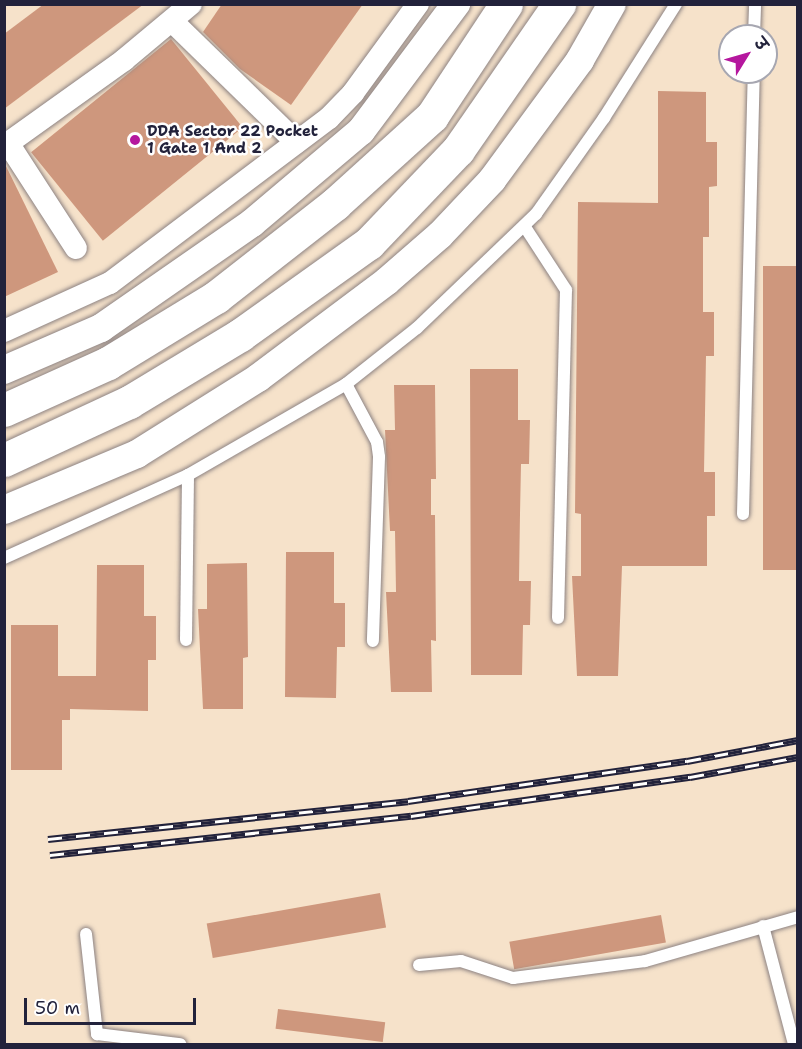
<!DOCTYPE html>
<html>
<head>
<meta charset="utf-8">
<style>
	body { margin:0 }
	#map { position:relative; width:802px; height:1049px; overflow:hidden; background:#f6e2ca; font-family:"Shantell Sans","Playpen Sans Deva",sans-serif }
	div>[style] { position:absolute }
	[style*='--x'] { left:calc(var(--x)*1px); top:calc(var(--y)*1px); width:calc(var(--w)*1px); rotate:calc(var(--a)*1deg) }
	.building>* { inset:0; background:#ce977d; transform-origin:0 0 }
	.roads { filter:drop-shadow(0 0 2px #8c8282) drop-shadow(0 0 2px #8c8282) }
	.service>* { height:12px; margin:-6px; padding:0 6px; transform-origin:6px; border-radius:6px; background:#fff }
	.minor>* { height:22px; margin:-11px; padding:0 11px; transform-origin:11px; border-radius:11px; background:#fff }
	.tertiary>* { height:28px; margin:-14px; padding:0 14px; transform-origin:14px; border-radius:14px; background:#fff }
	.secondary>* { height:33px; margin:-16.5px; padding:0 16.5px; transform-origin:16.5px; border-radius:16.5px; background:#fff }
	.rail>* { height:7px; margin-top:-3.5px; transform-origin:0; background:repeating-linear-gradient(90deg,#fff 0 14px,#22223b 0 28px); box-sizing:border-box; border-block:2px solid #22223b }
	.dots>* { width:16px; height:16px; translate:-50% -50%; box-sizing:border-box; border:3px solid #fff; border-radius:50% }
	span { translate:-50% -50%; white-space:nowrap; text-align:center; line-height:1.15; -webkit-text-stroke:5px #fff; paint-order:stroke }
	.poi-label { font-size:15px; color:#22223b; font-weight:700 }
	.left { translate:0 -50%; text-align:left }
	.frame { position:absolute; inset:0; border:6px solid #22223b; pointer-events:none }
	.north { position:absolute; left:718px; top:24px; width:60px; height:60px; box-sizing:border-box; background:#fff; border:2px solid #a7a7b1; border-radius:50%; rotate:53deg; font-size:16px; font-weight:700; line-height:24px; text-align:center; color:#22223b }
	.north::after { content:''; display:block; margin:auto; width:21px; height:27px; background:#b5179e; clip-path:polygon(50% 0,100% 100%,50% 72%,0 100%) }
	.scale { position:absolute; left:24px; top:998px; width:172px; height:27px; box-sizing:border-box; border:3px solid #22223b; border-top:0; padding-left:8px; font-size:18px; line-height:21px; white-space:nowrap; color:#22223b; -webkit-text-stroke:4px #fff; paint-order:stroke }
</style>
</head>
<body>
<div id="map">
	<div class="building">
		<i style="clip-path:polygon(44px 4px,144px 4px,4px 109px,4px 34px)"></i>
		<i style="clip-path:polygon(222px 4px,363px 4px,291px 105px,240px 69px,203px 32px)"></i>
		<i style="left:171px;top:39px;width:114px;height:180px;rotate:51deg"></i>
		<i style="clip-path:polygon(658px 91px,706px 92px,706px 142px,717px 142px,717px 186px,709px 187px,709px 237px,703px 237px,703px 312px,714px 312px,714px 356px,706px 356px,704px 472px,715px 472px,715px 516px,707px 516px,707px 566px,622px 566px,618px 676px,577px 676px,572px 576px,581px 576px,581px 514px,575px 513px,578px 202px,658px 203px)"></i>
		<i style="clip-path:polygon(4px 162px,58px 272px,4px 297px)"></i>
		<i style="left:763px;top:266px;width:35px;height:304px"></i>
		<i style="clip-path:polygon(470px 369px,518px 369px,518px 420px,530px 420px,529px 464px,521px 464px,520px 514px,519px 581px,531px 581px,530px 625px,523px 625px,522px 675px,471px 675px)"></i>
		<i style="clip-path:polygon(394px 385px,435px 385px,436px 479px,431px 479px,431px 515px,435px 515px,436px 641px,431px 640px,432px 692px,391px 692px,386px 592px,396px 592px,395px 531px,390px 531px,385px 430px,395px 430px)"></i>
		<i style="clip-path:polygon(286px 552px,334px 552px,334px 603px,345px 603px,345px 647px,337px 647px,336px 698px,285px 697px)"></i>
		<i style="clip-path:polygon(247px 563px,248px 657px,243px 658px,243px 709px,203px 709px,198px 609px,207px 609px,207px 564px)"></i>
		<i style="clip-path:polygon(97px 565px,144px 565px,144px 616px,156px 616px,156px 660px,148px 660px,148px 711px,70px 709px,70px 720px,62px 720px,62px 770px,11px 770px,11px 625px,58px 625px,58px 676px,96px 676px)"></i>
		<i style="left:380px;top:893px;width:35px;height:176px;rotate:80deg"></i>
		<i style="left:661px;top:915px;width:28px;height:154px;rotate:80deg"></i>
		<i style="left:278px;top:1009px;width:108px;height:20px;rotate:7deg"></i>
	</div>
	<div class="roads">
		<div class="service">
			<i style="--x:754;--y:36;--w:32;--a:-88"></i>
			<i style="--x:525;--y:227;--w:75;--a:56.9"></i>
			<i style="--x:566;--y:290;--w:328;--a:91.4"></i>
			<i style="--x:346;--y:384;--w:66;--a:61.9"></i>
			<i style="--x:377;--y:442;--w:15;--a:82"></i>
			<i style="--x:379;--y:457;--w:184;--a:91.9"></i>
			<i style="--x:743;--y:514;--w:442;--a:-88.6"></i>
			<i style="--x:4;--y:558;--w:202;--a:-24.3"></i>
			<i style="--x:188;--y:475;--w:182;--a:-29.9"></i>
			<i style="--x:346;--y:384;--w:90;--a:-38.3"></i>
			<i style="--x:417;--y:328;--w:165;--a:-43.8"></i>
			<i style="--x:536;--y:214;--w:118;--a:-54.7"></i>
			<i style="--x:604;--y:118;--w:135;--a:-57.7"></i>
			<i style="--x:186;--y:640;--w:165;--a:-89.3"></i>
			<i style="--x:763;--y:926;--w:122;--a:75.3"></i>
			<i style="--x:86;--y:934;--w:101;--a:83.7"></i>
			<i style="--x:97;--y:1034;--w:84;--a:6.9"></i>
			<i style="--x:419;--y:965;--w:42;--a:-5.4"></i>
			<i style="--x:461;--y:961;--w:55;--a:18.1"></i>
			<i style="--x:513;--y:978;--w:133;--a:-7.3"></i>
			<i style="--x:645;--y:961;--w:159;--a:-16"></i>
		</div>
		<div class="minor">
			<i style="--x:173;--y:22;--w:172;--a:44.3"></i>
			<i style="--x:8;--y:143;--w:125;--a:57.1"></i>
			<i style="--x:4;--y:146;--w:148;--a:-35.6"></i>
			<i style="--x:124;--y:60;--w:87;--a:-39.9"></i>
			<i style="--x:4;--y:331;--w:116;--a:-24.4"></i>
			<i style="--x:110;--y:283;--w:274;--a:-37"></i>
			<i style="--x:329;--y:118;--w:35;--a:-46"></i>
			<i style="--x:353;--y:93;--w:110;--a:-53.9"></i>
		</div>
		<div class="tertiary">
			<i style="--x:4;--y:370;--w:106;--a:-23.4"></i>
			<i style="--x:101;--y:328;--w:184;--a:-34.8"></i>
			<i style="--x:252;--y:223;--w:143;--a:-40.2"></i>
			<i style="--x:361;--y:131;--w:159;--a:-53.2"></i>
			<i style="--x:4;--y:510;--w:144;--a:-22.8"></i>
			<i style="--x:137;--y:454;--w:143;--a:-32.1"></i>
			<i style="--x:258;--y:378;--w:161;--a:-36.9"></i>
			<i style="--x:387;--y:281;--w:70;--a:-41"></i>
			<i style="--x:440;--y:235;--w:76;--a:-46.6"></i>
			<i style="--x:492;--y:180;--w:149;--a:-53.7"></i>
			<i style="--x:580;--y:60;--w:64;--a:-60.3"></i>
		</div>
		<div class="secondary">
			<i style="--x:4;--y:410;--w:114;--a:-24.3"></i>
			<i style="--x:108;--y:363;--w:127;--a:-31.4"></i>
			<i style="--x:216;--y:297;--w:151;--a:-38"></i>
			<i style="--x:335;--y:204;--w:131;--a:-42.2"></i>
			<i style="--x:432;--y:116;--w:134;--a:-56.5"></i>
			<i style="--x:4;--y:460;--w:138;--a:-24.9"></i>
			<i style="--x:129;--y:402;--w:130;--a:-31.1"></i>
			<i style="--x:240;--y:335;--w:158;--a:-35.5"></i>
			<i style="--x:369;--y:243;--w:129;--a:-46.3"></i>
			<i style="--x:458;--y:150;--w:178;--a:-55.3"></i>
		</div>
	</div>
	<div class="rail">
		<i style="--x:48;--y:839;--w:362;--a:-6"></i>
		<i style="--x:408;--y:801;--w:282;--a:-8.2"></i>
		<i style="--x:687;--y:761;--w:113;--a:-10.7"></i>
		<i style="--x:50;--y:855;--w:363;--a:-6.2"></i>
		<i style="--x:411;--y:816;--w:282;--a:-8"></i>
		<i style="--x:690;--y:777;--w:110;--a:-10.5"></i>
	</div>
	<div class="dots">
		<i style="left:135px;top:140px;background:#b5179e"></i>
	</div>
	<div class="poi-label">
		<span class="left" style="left:147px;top:140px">DDA Sector 22 Pocket<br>1 Gate 1 And 2</span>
	</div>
	<div class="frame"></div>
	<div class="north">उ</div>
	<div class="scale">50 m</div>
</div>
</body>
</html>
